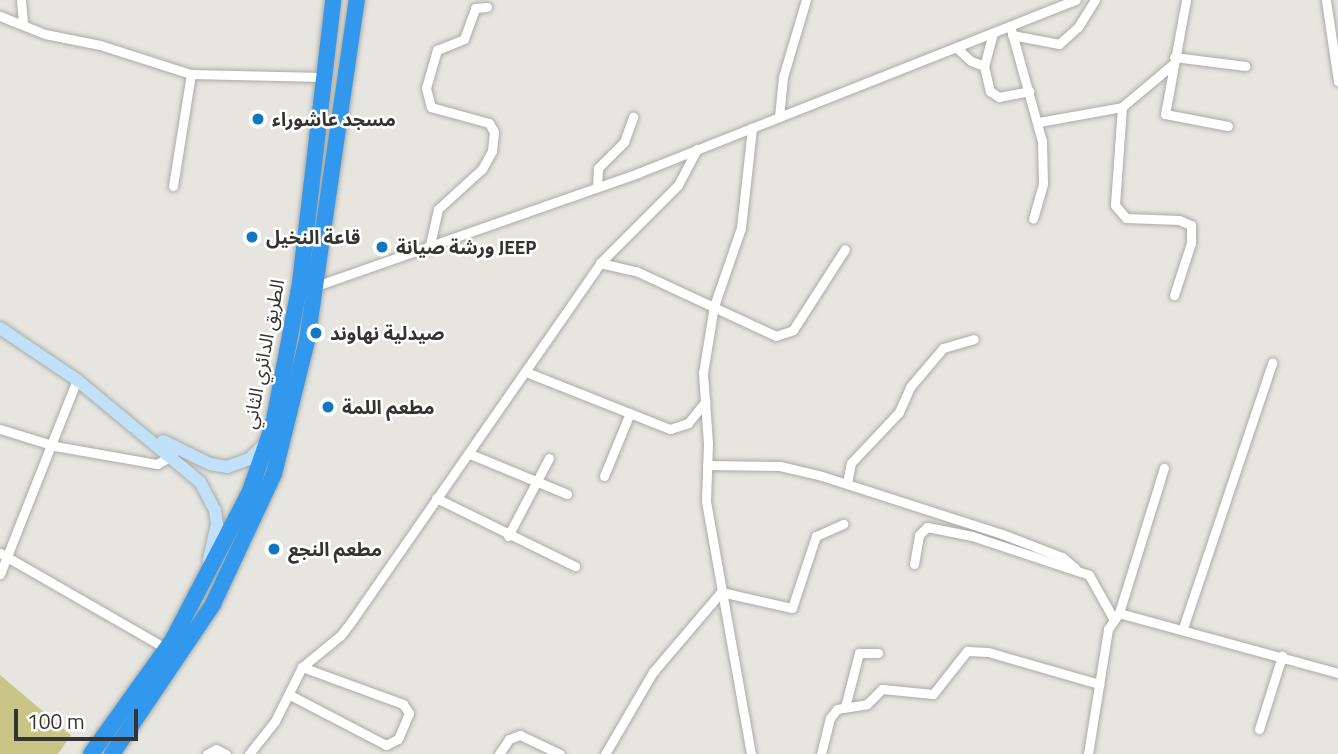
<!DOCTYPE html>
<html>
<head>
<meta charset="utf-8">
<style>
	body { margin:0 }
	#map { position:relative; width:1338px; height:754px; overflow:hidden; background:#e6e5e0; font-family:"Titillium Web","Noto Sans Arabic",sans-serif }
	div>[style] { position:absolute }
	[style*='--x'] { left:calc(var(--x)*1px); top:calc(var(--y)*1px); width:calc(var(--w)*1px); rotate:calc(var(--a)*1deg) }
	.green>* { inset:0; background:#c9c586 }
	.roads { filter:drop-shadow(0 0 2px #ababa5) drop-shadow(0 0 2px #ababa5) }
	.street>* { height:9px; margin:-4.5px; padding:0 4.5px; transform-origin:4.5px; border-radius:4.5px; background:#fff }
	.secondary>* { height:12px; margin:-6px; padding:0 6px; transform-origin:6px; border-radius:6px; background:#c1e0fa }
	.highway>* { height:16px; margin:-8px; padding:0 8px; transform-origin:8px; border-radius:8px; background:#3198ed }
	.dots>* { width:19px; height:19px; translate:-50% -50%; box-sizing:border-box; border:4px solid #fffffe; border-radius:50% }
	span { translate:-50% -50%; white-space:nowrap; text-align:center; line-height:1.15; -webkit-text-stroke:5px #fffffe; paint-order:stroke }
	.poi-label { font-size:19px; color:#353432; font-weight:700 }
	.left { translate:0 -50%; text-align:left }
	.street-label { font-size:19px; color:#353432 }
	.scale { position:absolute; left:14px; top:709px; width:124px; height:32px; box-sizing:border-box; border:4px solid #353432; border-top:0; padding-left:9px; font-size:21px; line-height:24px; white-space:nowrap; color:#353432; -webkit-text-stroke:5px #fffffe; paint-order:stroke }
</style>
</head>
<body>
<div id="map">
	<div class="green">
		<i style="clip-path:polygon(0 675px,71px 735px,58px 754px,0 754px)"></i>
	</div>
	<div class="roads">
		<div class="street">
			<i style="--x:21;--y:0;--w:22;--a:85"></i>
			<i style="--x:1186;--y:0;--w:116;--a:100.4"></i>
			<i style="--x:1165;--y:114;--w:64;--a:10.8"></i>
			<i style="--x:1326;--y:0;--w:82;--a:81.6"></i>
			<i style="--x:0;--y:16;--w:48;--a:21.8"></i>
			<i style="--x:45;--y:34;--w:56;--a:11.3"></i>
			<i style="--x:100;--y:45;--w:96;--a:17.7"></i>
			<i style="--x:191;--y:74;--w:131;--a:1.3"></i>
			<i style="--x:1010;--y:26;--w:119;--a:74.5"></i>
			<i style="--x:1042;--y:141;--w:43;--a:88.7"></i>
			<i style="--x:1043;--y:184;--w:36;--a:106"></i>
			<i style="--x:993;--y:33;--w:34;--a:105"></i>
			<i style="--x:984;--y:66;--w:26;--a:77"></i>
			<i style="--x:990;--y:91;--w:11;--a:34"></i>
			<i style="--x:999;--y:97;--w:31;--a:-11"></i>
			<i style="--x:1012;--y:35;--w:48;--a:10.8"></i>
			<i style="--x:1059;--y:44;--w:25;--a:-42"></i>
			<i style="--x:1078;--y:27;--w:32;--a:-58"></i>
			<i style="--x:957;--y:48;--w:19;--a:43"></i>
			<i style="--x:971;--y:61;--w:14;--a:21"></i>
			<i style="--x:1174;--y:57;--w:72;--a:7.2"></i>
			<i style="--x:1173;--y:64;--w:67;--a:139.9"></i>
			<i style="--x:1122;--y:107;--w:98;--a:94.1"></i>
			<i style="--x:1115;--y:205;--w:17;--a:50"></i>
			<i style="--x:1126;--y:218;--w:53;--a:2.2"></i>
			<i style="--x:1179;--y:220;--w:13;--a:23"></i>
			<i style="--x:1191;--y:225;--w:18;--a:90"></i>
			<i style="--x:1191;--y:243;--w:55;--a:108.1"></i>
			<i style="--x:779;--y:117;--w:40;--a:-84.3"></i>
			<i style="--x:783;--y:77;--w:80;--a:-73.4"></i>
			<i style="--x:1039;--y:122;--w:84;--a:-10.2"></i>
			<i style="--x:173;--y:186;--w:113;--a:-80.9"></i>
			<i style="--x:597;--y:187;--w:19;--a:-87"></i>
			<i style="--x:598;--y:168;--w:37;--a:-45"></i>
			<i style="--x:624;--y:142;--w:27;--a:-70"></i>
			<i style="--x:429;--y:249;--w:41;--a:-77.3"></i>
			<i style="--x:438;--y:209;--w:59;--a:-42.3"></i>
			<i style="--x:482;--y:169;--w:21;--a:-61"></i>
			<i style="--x:492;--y:151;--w:19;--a:-84"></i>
			<i style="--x:494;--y:132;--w:10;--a:-119"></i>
			<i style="--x:489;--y:123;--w:60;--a:-164.6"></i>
			<i style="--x:431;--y:107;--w:20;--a:-105"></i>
			<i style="--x:426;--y:88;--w:40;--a:-74"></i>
			<i style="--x:437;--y:50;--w:29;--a:-22"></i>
			<i style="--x:464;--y:39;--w:33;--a:-70"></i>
			<i style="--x:475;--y:8;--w:12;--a:-5"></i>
			<i style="--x:600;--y:263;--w:37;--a:13"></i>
			<i style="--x:636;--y:271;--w:154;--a:24.9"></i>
			<i style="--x:776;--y:336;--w:18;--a:-19"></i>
			<i style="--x:793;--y:330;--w:96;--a:-57.3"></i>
			<i style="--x:316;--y:286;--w:341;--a:-19.3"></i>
			<i style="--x:638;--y:173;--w:471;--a:-21.6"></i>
			<i style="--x:526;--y:372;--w:155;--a:21.6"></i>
			<i style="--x:670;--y:429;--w:19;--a:-18"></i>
			<i style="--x:688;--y:423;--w:28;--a:-51"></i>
			<i style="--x:0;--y:429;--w:58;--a:17.2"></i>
			<i style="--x:55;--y:446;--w:104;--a:10"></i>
			<i style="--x:157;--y:464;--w:18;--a:-29"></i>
			<i style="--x:470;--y:454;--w:105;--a:22.4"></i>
			<i style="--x:707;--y:465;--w:73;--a:0.8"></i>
			<i style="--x:780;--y:466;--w:43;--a:13.4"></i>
			<i style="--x:822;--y:476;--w:189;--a:17.9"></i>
			<i style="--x:1002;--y:534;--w:64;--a:21"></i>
			<i style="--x:1062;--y:557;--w:17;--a:40"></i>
			<i style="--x:604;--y:476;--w:68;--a:-67.6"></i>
			<i style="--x:847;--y:483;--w:20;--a:-79"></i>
			<i style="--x:851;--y:463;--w:70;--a:-46.7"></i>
			<i style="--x:899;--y:412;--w:27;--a:-66"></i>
			<i style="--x:910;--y:387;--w:51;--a:-49.8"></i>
			<i style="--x:943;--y:348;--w:32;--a:-16"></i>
			<i style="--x:436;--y:498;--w:155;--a:26.1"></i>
			<i style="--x:508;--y:536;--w:88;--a:-62.3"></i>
			<i style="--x:0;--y:553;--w:193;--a:29.9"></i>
			<i style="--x:914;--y:564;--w:29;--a:-80"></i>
			<i style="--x:919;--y:535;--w:11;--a:-45"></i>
			<i style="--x:927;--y:527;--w:46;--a:11.3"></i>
			<i style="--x:972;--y:536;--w:123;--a:18.4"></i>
			<i style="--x:1089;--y:575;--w:49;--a:60.8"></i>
			<i style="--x:0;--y:574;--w:209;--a:-68.4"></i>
			<i style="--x:1119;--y:613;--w:152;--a:-72.8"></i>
			<i style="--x:1183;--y:628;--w:280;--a:-71.4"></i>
			<i style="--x:290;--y:695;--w:108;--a:27.5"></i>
			<i style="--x:386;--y:745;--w:13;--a:-27"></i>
			<i style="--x:398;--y:739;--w:28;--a:-67"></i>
			<i style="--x:409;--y:713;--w:11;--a:-124"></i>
			<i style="--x:403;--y:704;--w:108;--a:-159.9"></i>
			<i style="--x:845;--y:707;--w:56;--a:-75.5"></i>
			<i style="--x:859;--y:653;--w:19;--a:0"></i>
			<i style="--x:1259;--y:729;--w:77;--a:-72.5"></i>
			<i style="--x:207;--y:754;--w:10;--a:-29"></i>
			<i style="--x:216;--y:749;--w:11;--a:27"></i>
			<i style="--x:249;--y:754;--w:42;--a:-51.8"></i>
			<i style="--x:275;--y:721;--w:60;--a:-63.4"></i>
			<i style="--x:302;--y:667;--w:50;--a:-39.4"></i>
			<i style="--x:341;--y:635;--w:20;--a:-53"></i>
			<i style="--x:353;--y:619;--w:433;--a:-55.2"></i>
			<i style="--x:600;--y:263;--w:110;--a:-45"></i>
			<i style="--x:678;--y:185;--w:41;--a:-62.2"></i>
			<i style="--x:499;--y:754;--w:18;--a:-56"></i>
			<i style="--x:509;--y:739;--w:12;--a:-20"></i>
			<i style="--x:520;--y:735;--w:44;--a:25.4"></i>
			<i style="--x:605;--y:754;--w:95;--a:-59.7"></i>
			<i style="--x:653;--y:672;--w:105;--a:-49.6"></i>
			<i style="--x:721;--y:592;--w:73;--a:12.7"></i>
			<i style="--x:792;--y:608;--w:76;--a:-71.6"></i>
			<i style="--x:816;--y:536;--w:30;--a:-24"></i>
			<i style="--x:751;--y:754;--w:257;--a:-100.1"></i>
			<i style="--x:706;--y:501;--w:58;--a:-88"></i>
			<i style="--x:708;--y:443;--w:70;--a:-94.1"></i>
			<i style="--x:703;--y:373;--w:68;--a:-80.7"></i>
			<i style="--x:714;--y:306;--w:83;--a:-70.9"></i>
			<i style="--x:741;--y:228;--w:101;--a:-83.7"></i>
			<i style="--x:821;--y:754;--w:37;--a:-76"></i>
			<i style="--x:830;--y:718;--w:11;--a:-52"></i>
			<i style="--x:837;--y:709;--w:30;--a:-9"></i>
			<i style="--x:867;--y:704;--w:21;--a:-45"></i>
			<i style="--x:882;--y:689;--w:51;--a:5.6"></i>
			<i style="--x:933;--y:694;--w:55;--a:-51.7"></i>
			<i style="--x:967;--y:651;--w:21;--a:3"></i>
			<i style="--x:988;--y:652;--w:116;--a:16.1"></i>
			<i style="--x:1088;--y:754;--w:127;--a:-80.9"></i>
			<i style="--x:1108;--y:629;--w:19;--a:-55"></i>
			<i style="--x:1119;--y:613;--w:227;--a:15.3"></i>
		</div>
		<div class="secondary">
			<i style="--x:0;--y:328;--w:93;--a:34"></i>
			<i style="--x:77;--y:380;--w:160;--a:39.7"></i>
			<i style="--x:200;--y:482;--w:32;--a:62"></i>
			<i style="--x:215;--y:510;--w:14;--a:82"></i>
			<i style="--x:217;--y:524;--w:37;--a:103"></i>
			<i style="--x:163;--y:441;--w:52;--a:26.1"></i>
			<i style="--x:210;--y:464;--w:17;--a:10"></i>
			<i style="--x:227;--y:467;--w:23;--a:-20"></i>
			<i style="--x:249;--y:459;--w:22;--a:-43"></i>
		</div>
		<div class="highway">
			<i style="--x:91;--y:754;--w:139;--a:-54.4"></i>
			<i style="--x:172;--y:641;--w:169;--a:-62.5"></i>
			<i style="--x:250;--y:491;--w:70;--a:-70.8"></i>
			<i style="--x:273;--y:425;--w:145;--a:-79.2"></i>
			<i style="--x:300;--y:283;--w:285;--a:-83.3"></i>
			<i style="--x:112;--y:754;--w:181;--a:-56"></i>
			<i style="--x:213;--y:604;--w:144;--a:-64.9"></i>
			<i style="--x:274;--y:474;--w:137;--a:-76.1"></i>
			<i style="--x:307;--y:341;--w:345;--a:-81.7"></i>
		</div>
	</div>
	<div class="dots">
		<i style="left:258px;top:119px;background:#1077c2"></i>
		<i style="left:252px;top:237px;background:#1077c2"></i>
		<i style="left:382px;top:247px;background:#1077c2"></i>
		<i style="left:316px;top:333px;background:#1077c2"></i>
		<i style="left:328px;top:407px;background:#1077c2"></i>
		<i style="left:274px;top:549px;background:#1077c2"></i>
	</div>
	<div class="poi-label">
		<span class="left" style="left:272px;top:119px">مسجد عاشوراء</span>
		<span class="left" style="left:266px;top:237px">قاعة النخيل</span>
		<span class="left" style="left:396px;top:247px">ورشة صيانة JEEP</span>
		<span class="left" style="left:330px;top:333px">صيدلية نهاوند</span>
		<span class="left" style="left:342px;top:407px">مطعم اللمة</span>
		<span class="left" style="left:288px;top:549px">مطعم النجع</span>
	</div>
	<div class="street-label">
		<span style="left:263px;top:354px;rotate:-79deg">الطريق الدائري الثاني</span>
	</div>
	<div class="scale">100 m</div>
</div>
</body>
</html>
